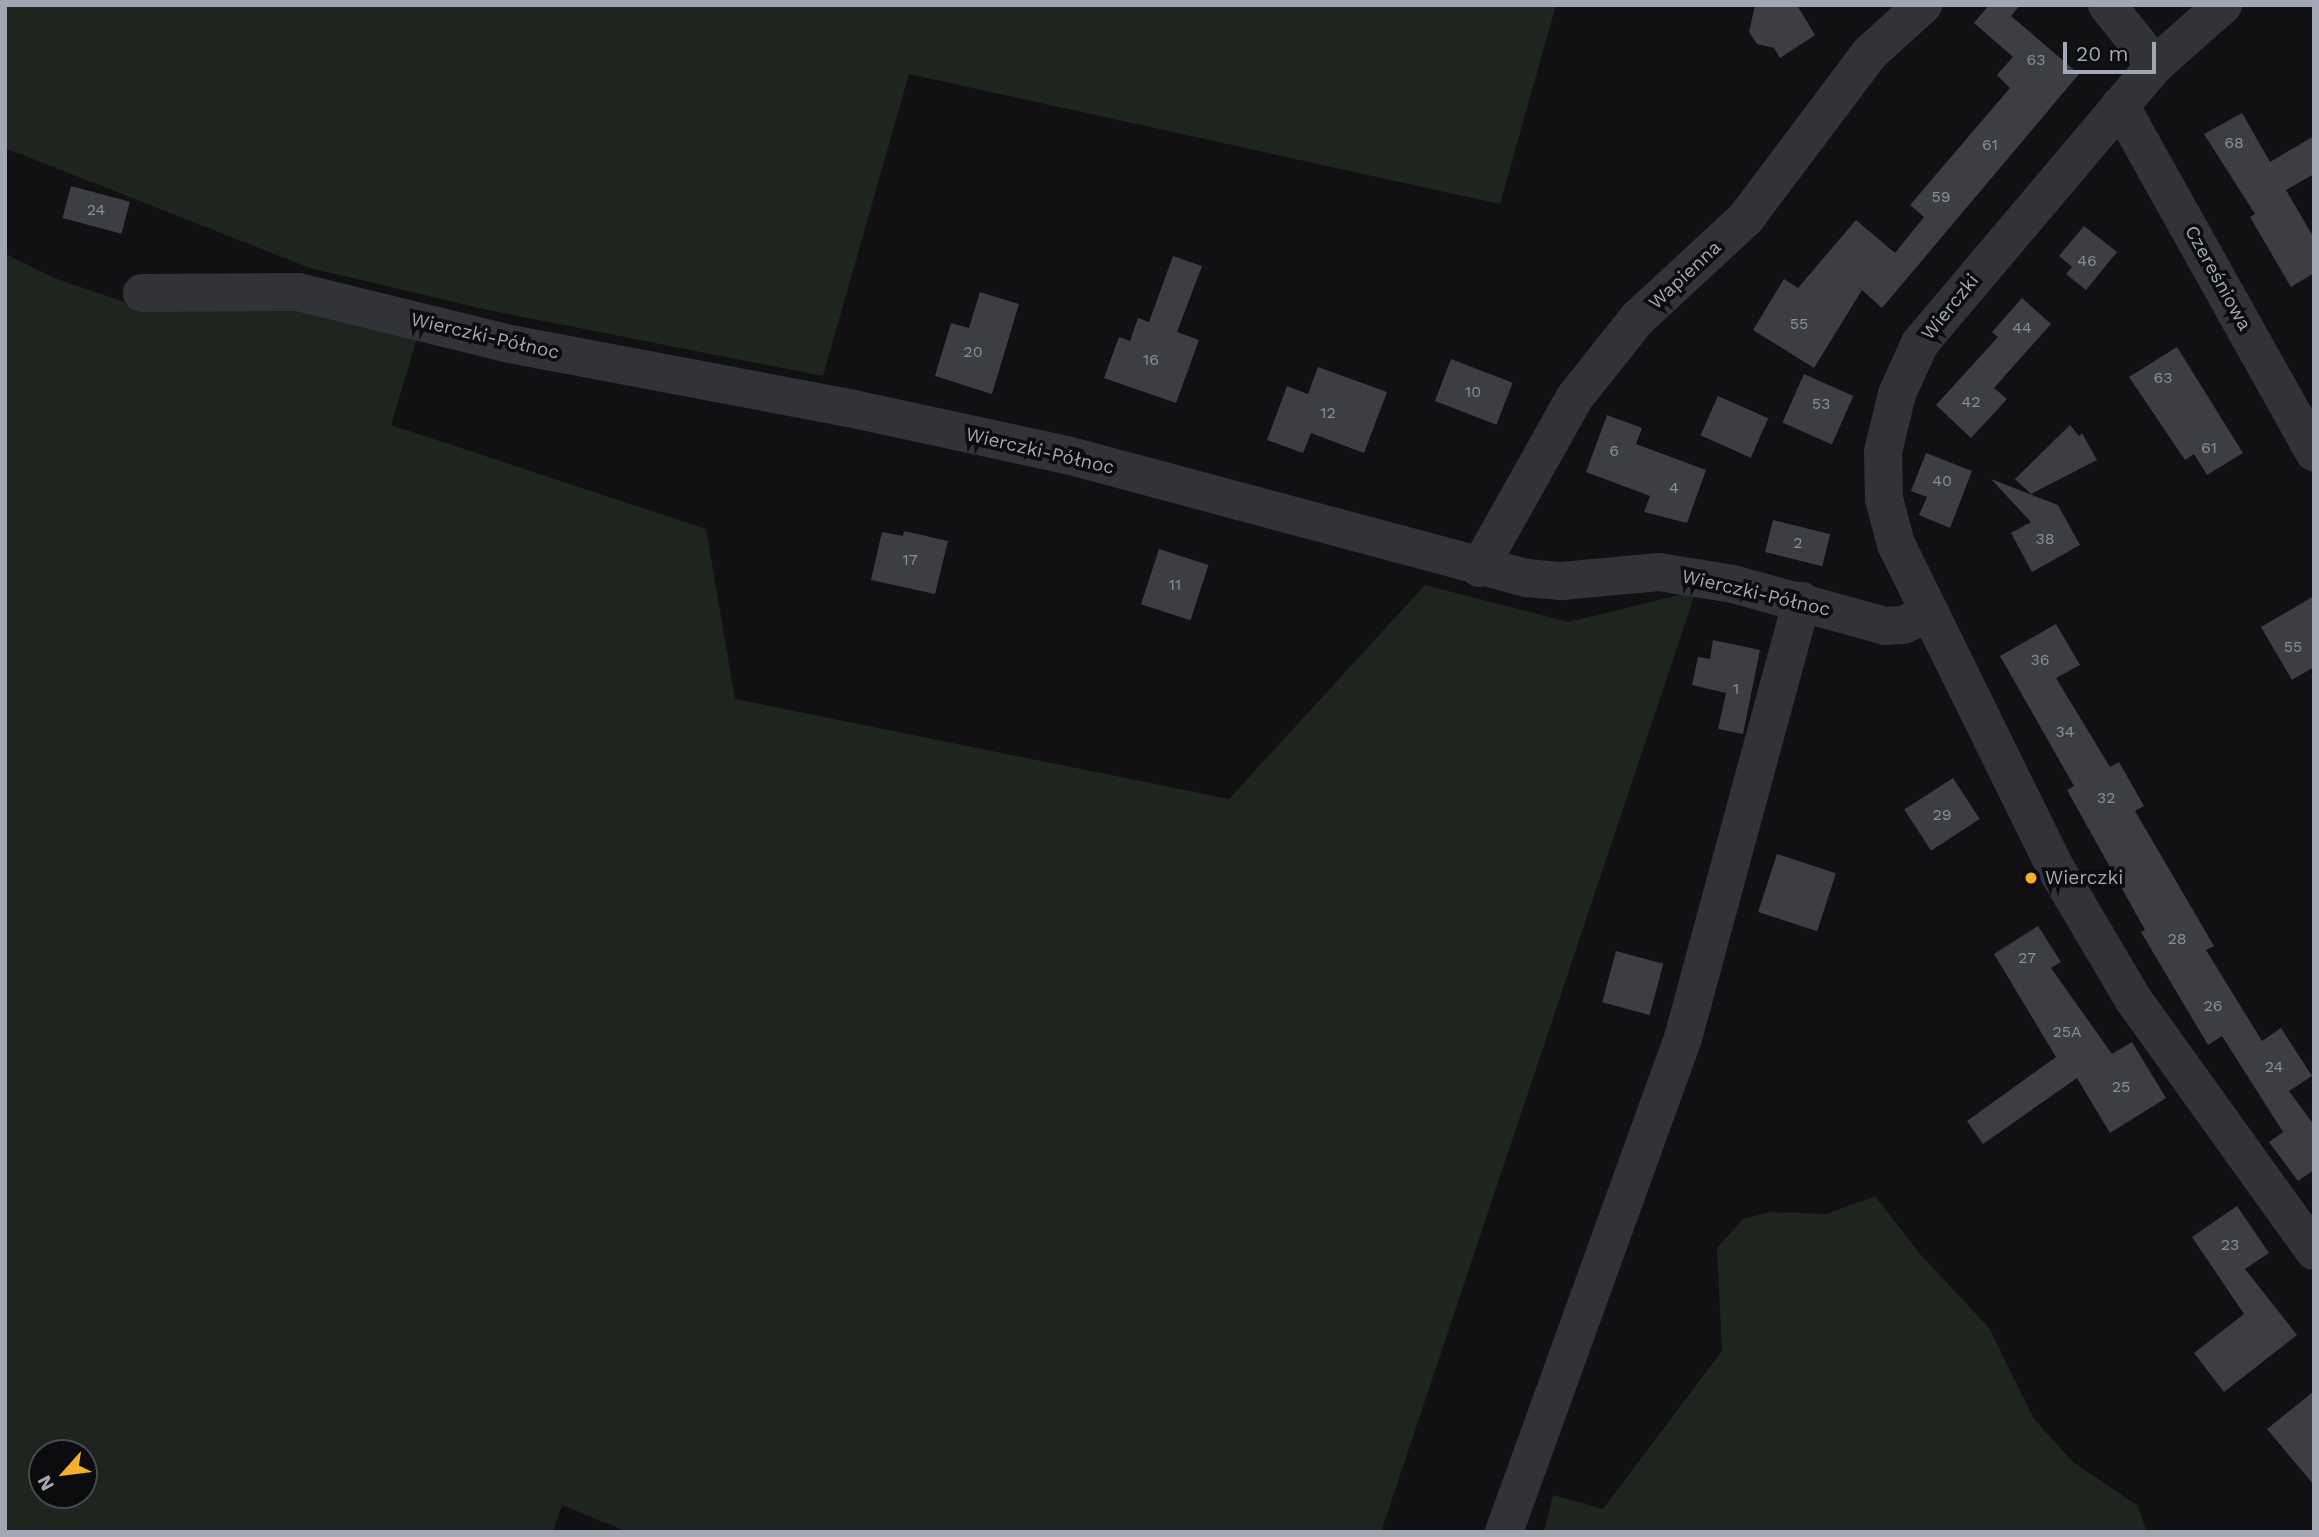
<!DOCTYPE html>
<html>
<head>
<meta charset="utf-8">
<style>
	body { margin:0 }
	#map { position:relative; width:2319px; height:1537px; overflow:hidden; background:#111113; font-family:"Work Sans",sans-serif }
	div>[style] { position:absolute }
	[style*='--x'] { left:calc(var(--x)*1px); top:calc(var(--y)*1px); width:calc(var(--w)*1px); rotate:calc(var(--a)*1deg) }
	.green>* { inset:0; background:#1d251e }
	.building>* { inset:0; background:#3d3e43; transform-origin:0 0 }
	.minor>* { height:38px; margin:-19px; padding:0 19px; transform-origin:19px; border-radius:19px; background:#323338 }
	.dots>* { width:19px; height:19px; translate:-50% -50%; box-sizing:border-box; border:4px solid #0c0c0e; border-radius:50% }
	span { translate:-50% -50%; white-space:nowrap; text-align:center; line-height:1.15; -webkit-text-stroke:7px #0c0c0e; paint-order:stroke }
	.number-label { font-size:16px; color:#898d98 }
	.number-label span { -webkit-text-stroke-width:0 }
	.street-label { font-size:19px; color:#a2a7b4 }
	.poi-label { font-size:19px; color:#a2a7b4 }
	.left { translate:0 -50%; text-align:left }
	.frame { position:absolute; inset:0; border:7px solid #a2a7b4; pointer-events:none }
	.north { position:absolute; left:28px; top:1439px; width:70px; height:70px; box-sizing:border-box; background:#0c0c0e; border:2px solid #484a50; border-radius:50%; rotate:242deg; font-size:19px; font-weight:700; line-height:28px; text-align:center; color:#a2a7b4 }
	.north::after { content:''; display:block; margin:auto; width:24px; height:32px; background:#f5b027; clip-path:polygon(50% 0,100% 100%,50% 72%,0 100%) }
	.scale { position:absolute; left:2063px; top:42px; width:93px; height:32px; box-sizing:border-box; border:4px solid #a2a7b4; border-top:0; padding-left:9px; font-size:21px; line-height:24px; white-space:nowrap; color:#a2a7b4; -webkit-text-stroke:5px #0c0c0e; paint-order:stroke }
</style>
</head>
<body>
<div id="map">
	<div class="green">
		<i style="clip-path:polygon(5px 5px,1556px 5px,1500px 204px,909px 74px,823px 376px,488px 310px,310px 268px,5px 148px)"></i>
		<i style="clip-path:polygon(evenodd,5px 254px,54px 278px,139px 307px,294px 307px,418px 335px,391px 425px,706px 529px,735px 699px,1229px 799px,1425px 585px,1568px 622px,1696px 591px,1381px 1532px,628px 1532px,562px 1505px,553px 1532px,5px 1532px,5px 254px,42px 1453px,84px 1453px,84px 1495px,42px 1495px,42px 1453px)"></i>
		<i style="clip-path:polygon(1875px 1196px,1920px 1254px,1989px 1328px,2034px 1419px,2073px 1462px,2137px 1505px,2147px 1532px,1544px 1532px,1553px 1495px,1603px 1509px,1722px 1351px,1717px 1248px,1743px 1219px,1770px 1212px,1826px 1214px)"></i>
	</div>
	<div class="building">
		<i style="clip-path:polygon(1755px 5px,1797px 5px,1815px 35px,1780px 58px,1774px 48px,1757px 44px,1749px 32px)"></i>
		<i style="clip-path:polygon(1989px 5px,2020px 5px,2011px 16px,2079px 74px,1882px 308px,1862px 290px,1814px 368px,1753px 330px,1784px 279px,1798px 288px,1856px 220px,1895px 253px,1924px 217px,1910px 205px,2010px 88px,1997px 75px,2013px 57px,1974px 23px)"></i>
		<i style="clip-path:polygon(2242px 113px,2270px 162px,2314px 136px,2314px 174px,2286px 190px,2314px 238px,2314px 273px,2291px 287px,2250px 217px,2255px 214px,2204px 134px)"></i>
		<i style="left:71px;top:186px;width:61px;height:33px;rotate:15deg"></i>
		<i style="clip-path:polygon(2084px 226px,2117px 252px,2086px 290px,2066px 274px,2072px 267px,2059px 256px)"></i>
		<i style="clip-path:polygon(1173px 256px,1202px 266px,1177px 332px,1199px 340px,1176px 403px,1104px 378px,1119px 337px,1130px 341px,1138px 318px,1149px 322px)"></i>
		<i style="clip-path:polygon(980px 292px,1019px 304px,992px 394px,935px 376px,951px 323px,969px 328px)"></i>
		<i style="clip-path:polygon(2022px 298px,2051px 324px,1994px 388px,2007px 399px,1971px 438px,1936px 405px,1998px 337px,1992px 332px)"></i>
		<i style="clip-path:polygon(2177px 347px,2243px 453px,2207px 475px,2194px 454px,2185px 460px,2129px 377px)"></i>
		<i style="left:1451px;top:359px;width:66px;height:45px;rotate:21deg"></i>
		<i style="clip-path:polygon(1318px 367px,1387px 392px,1364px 453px,1311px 433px,1303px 453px,1267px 440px,1287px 386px,1308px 394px)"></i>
		<i style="left:1804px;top:374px;width:54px;height:53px;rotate:24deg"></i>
		<i style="left:1718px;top:396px;width:55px;height:43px;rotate:24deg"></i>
		<i style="clip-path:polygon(1607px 415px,1642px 428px,1636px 444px,1706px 470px,1687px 523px,1644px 512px,1650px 496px,1586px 472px)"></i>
		<i style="clip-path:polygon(2070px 425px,2079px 436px,2082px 433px,2097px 460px,2031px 494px,2015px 479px)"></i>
		<i style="clip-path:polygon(1926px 453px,1972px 471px,1950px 528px,1919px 515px,1927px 497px,1911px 491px)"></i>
		<i style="clip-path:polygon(1991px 479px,2058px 505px,2080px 545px,2032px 572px,2011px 533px,2031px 522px)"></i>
		<i style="left:1773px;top:520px;width:59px;height:33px;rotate:14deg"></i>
		<i style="clip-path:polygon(904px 531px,948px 541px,935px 594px,871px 580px,882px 532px,903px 536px)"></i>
		<i style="left:1159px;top:549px;width:52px;height:58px;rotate:18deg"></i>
		<i style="clip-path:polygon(2314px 596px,2314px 667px,2292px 680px,2261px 627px)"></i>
		<i style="clip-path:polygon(2056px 624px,2080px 665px,2056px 678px,2110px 767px,2119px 762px,2144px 806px,2135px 811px,2214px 946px,2206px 950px,2262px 1041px,2281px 1028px,2312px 1076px,2289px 1091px,2314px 1125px,2314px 1170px,2298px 1181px,2269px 1142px,2283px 1132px,2222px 1036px,2208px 1045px,2141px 932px,2145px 930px,2067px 790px,2074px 786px,2000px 656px)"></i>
		<i style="clip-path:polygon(1713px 640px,1760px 650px,1743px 734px,1718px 729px,1726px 693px,1692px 685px,1698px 657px,1710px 659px)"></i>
		<i style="left:1953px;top:778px;width:49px;height:58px;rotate:57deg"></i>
		<i style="left:1777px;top:854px;width:62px;height:61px;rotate:18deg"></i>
		<i style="clip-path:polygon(2038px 926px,2061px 962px,2051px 968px,2112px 1054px,2132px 1042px,2166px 1098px,2110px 1133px,2077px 1078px,1983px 1144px,1967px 1121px,2056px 1057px,1994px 954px)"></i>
		<i style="left:1616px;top:951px;width:49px;height:53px;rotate:15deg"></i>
		<i style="clip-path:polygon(2237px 1206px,2269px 1253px,2245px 1269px,2297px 1335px,2224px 1392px,2194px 1353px,2244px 1314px,2192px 1237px)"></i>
		<i style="clip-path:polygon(2314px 1391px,2314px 1485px,2267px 1429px)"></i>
	</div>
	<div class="minor">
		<i style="--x:2107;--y:5;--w:77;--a:51.3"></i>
		<i style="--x:2223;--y:5;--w:91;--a:138.6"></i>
		<i style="--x:2155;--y:65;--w:364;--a:130.2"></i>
		<i style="--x:1920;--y:343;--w:56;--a:114.3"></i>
		<i style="--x:1897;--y:394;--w:60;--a:103.6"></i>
		<i style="--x:1883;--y:452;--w:47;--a:88.8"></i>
		<i style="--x:1884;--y:499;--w:47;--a:75.1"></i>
		<i style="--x:1896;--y:544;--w:360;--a:63.8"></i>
		<i style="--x:2055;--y:867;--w:153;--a:59.4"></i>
		<i style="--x:2133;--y:999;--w:310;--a:54.3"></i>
		<i style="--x:2120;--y:105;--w:398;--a:60.8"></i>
		<i style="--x:142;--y:293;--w:156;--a:-0.4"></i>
		<i style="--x:298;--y:292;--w:213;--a:13.8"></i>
		<i style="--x:505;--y:343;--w:350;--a:10.7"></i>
		<i style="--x:849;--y:408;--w:223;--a:12.2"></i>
		<i style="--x:1067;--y:455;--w:475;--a:15"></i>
		<i style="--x:1526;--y:578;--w:36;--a:5"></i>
		<i style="--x:1562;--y:581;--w:97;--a:-5.3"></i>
		<i style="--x:1659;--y:572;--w:75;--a:9.2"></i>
		<i style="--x:1733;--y:584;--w:158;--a:15.4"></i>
		<i style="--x:1885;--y:626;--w:18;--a:-3"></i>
		<i style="--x:1903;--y:625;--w:30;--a:-24"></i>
		<i style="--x:1479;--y:568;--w:196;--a:-60.7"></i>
		<i style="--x:1575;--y:397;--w:100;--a:-51.5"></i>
		<i style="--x:1637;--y:319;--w:149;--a:-42.8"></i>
		<i style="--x:1746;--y:218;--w:206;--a:-53.1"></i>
		<i style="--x:1870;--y:53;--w:72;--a:-42.2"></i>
		<i style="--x:1504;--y:1532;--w:525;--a:-70.08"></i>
		<i style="--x:1683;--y:1038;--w:453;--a:-74.8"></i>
	</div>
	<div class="dots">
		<i style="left:2031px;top:878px;background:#f5b027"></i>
	</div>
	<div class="number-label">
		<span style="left:2036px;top:60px">63</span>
		<span style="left:2234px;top:143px">68</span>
		<span style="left:1990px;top:145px">61</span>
		<span style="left:1941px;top:197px">59</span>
		<span style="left:96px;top:210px">24</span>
		<span style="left:2087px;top:261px">46</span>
		<span style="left:1799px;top:324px">55</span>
		<span style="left:2022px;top:328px">44</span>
		<span style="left:973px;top:352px">20</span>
		<span style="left:1151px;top:360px">16</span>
		<span style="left:2163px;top:378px">63</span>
		<span style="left:1473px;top:392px">10</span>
		<span style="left:1971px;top:402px">42</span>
		<span style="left:1821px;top:404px">53</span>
		<span style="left:1328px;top:413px">12</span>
		<span style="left:2209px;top:448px">61</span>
		<span style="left:1614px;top:451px">6</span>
		<span style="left:1942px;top:481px">40</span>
		<span style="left:1674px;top:488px">4</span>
		<span style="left:2045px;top:539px">38</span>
		<span style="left:1798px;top:543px">2</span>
		<span style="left:910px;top:560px">17</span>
		<span style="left:1175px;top:585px">11</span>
		<span style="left:2293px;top:647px">55</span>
		<span style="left:2040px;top:660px">36</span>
		<span style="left:1736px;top:689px">1</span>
		<span style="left:2065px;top:732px">34</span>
		<span style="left:2106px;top:798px">32</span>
		<span style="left:1942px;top:815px">29</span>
		<span style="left:2177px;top:939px">28</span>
		<span style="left:2027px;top:958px">27</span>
		<span style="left:2213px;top:1006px">26</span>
		<span style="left:2067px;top:1032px">25A</span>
		<span style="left:2274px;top:1067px">24</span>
		<span style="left:2121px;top:1087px">25</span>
		<span style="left:2230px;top:1245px">23</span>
	</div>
	<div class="street-label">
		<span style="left:1685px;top:275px;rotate:-43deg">Wapienna</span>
		<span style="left:2218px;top:278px;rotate:61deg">Czereśniowa</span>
		<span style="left:1950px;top:307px;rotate:-51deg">Wierczki</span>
		<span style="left:485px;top:336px;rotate:13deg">Wierczki-Północ</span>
		<span style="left:1040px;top:451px;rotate:13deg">Wierczki-Północ</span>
		<span style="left:1756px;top:593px;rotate:13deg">Wierczki-Północ</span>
	</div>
	<div class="poi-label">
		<span class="left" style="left:2045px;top:878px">Wierczki</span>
	</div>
	<div class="frame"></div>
	<div class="north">N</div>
	<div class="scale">20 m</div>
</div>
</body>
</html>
